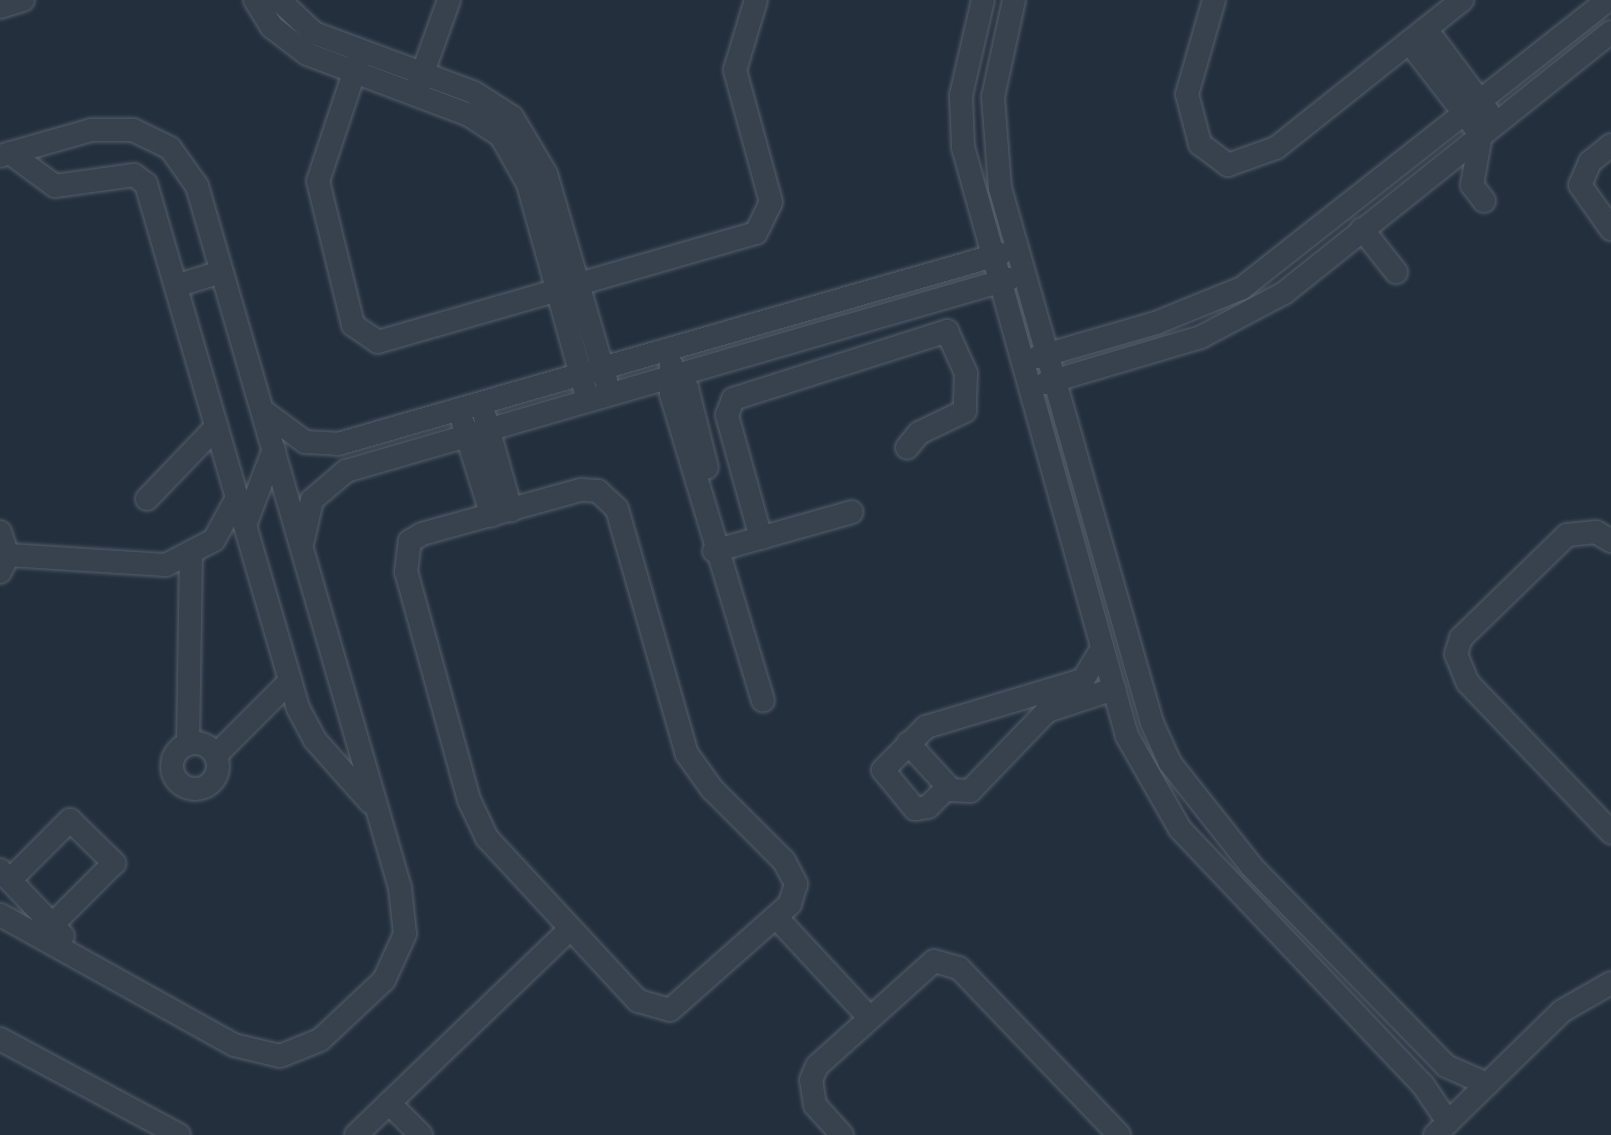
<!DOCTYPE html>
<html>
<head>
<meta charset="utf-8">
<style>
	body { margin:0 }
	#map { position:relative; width:1611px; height:1135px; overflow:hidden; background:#242f3e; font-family:Mulish,sans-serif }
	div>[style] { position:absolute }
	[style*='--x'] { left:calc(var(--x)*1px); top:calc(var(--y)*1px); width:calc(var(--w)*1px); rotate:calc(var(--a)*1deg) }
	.roads { filter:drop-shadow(0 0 2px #565f6c) drop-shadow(0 0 2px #565f6c) }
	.minor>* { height:22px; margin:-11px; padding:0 11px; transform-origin:11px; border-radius:11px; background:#38414e }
	.minor>.ring { margin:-11px; padding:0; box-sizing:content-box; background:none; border:22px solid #38414e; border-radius:50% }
	span { translate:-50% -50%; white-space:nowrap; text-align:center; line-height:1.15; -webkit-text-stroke:9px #1d2633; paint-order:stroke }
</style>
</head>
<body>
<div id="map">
	<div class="roads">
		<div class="minor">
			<i style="--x:255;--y:0;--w:32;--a:58"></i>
			<i style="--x:272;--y:27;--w:44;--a:37.6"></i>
			<i style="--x:307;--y:54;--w:173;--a:20.6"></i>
			<i style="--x:469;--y:115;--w:38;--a:33"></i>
			<i style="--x:501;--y:136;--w:55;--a:60.6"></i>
			<i style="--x:528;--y:184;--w:213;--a:74.5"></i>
			<i style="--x:279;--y:0;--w:48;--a:43.3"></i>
			<i style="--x:314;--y:33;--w:170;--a:20.4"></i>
			<i style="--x:473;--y:92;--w:46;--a:32.7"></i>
			<i style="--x:512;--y:117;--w:66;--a:59.2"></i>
			<i style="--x:546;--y:174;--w:216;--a:73.8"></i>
			<i style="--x:983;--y:0;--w:98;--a:103"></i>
			<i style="--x:961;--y:95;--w:52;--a:87.8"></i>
			<i style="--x:963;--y:147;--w:611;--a:74.44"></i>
			<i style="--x:1127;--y:736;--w:107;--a:60.3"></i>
			<i style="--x:1180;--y:829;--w:353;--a:46.5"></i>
			<i style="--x:1423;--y:1085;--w:45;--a:56"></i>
			<i style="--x:1014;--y:0;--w:99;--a:102.2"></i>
			<i style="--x:993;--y:97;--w:91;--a:85.6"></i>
			<i style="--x:1000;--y:188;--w:556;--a:74.14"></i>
			<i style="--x:1152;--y:723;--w:44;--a:65.8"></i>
			<i style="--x:1170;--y:763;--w:132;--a:51.7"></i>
			<i style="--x:1252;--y:867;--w:278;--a:45.7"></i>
			<i style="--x:1446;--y:1066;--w:45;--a:23.7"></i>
			<i style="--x:1214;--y:0;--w:98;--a:106"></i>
			<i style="--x:1187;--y:94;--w:52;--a:75.4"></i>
			<i style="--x:1200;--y:144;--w:35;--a:37"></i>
			<i style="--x:1228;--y:165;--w:51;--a:-19.5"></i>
			<i style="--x:1276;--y:148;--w:238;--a:-38.5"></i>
			<i style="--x:0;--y:7;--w:24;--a:-17"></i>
			<i style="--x:1426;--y:29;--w:104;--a:53.2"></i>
			<i style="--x:1409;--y:42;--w:118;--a:52.3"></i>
			<i style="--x:1481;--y:135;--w:51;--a:100.2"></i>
			<i style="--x:1472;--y:185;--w:20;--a:53"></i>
			<i style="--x:361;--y:52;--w:136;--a:108.4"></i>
			<i style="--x:318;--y:181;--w:148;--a:76.3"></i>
			<i style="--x:353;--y:325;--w:30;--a:34"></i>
			<i style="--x:378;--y:342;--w:393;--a:-16.1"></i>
			<i style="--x:756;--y:233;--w:34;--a:-64"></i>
			<i style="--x:771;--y:202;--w:137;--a:-105.3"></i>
			<i style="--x:735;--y:70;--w:73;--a:-73.3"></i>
			<i style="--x:418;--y:86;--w:91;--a:-70.2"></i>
			<i style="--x:1611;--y:145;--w:27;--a:141"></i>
			<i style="--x:1590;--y:162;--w:25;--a:113"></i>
			<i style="--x:1580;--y:185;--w:54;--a:54.8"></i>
			<i style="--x:10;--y:153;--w:56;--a:36.3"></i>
			<i style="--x:55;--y:186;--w:80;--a:-7.9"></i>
			<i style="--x:134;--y:175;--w:15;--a:37"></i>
			<i style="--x:146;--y:184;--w:546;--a:73.82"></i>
			<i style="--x:298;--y:708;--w:36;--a:62"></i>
			<i style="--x:315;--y:740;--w:83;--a:48.4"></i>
			<i style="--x:0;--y:156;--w:95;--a:-15.9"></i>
			<i style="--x:91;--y:130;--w:42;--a:0"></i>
			<i style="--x:133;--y:130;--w:41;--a:25.9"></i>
			<i style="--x:170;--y:148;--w:47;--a:54.6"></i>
			<i style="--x:197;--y:186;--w:731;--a:73.87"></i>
			<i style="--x:400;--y:888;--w:46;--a:83.8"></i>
			<i style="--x:405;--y:934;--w:51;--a:114.5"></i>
			<i style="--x:384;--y:980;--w:88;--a:136.8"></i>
			<i style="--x:320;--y:1040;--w:43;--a:158.2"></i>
			<i style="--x:280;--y:1056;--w:47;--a:-166.6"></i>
			<i style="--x:234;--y:1045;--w:268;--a:-150.9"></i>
			<i style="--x:1362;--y:229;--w:55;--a:51.7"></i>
			<i style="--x:176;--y:286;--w:47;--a:-17.3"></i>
			<i style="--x:1038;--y:357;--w:123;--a:-16.1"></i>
			<i style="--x:1156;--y:323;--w:93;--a:-22.1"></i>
			<i style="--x:1242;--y:288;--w:466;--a:-38.2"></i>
			<i style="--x:671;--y:364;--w:30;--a:90"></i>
			<i style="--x:671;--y:394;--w:320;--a:73.3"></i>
			<i style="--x:674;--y:374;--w:19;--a:47"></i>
			<i style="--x:687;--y:388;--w:82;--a:76"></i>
			<i style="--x:1046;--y:383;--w:162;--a:-16.5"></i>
			<i style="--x:1201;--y:337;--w:94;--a:-27.9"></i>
			<i style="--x:1284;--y:293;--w:418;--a:-38.6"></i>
			<i style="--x:266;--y:413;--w:49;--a:36.6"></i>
			<i style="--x:305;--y:442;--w:33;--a:3"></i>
			<i style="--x:338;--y:444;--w:689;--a:-16.01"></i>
			<i style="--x:485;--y:417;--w:97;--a:74.4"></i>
			<i style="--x:463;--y:423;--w:97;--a:72.7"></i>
			<i style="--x:581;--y:490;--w:17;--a:3"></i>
			<i style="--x:598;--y:491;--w:26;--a:43"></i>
			<i style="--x:617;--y:509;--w:255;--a:74.1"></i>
			<i style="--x:687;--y:754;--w:43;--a:54.5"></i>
			<i style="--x:712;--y:789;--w:102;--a:45"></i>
			<i style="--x:784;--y:861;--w:26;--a:62"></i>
			<i style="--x:796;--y:884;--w:21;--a:107"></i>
			<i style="--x:790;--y:904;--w:160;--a:138.5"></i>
			<i style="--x:670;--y:1010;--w:33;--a:-164"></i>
			<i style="--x:638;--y:1001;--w:222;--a:-132.8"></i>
			<i style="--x:487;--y:838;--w:42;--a:-115.3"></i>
			<i style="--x:469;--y:800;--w:237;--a:-105.4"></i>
			<i style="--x:406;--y:572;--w:31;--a:-83"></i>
			<i style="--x:410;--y:541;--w:14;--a:-30"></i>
			<i style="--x:422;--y:534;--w:165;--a:-15.5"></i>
			<i style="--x:147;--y:499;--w:100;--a:-46.2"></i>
			<i style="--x:245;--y:525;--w:81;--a:-69.1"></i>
			<i style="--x:0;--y:532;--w:25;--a:72"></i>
			<i style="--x:8;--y:556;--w:18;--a:117"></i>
			<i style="--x:761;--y:538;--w:128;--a:-105.5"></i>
			<i style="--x:727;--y:415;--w:17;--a:-69"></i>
			<i style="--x:733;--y:399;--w:225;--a:-17.6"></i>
			<i style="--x:947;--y:331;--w:46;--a:65.7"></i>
			<i style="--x:966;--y:373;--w:38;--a:92"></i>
			<i style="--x:965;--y:411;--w:51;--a:154.4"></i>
			<i style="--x:919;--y:433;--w:19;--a:129"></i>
			<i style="--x:303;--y:540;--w:41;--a:-77.3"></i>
			<i style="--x:312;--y:500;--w:45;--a:-40.5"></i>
			<i style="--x:346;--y:471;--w:690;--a:-16.15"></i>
			<i style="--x:1611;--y:541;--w:17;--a:-149"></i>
			<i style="--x:1596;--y:532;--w:29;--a:174"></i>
			<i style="--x:1567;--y:535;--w:148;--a:135.8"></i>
			<i style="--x:1461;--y:638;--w:17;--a:107"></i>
			<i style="--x:1456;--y:654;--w:31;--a:68"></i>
			<i style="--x:1468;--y:683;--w:207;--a:46.2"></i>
			<i style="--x:714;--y:551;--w:143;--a:-15.8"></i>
			<i style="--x:8;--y:555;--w:158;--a:3.6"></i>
			<i style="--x:166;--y:565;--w:54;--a:-27.5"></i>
			<i style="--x:214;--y:540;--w:48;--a:-61.3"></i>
			<i style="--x:908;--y:743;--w:64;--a:47.5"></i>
			<i style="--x:951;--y:790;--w:19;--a:3"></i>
			<i style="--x:970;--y:791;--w:111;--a:-46.1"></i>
			<i style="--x:1047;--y:711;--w:71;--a:-18.2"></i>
			<i class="ring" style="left:172px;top:743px;width:24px;height:24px"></i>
			<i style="--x:188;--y:744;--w:187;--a:-89.1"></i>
			<i style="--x:216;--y:755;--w:105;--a:-45"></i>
			<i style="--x:948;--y:787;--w:28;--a:135"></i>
			<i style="--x:928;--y:807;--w:13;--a:171"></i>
			<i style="--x:915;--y:809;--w:50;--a:-129.4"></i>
			<i style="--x:883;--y:770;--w:61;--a:-45"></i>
			<i style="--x:926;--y:727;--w:164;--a:-16.7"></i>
			<i style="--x:1083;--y:680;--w:37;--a:-59"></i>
			<i style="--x:0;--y:870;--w:91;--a:46.3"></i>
			<i style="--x:10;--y:880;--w:85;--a:-45"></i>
			<i style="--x:70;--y:820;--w:62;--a:44.3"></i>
			<i style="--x:114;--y:863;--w:88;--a:135"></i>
			<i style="--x:776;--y:917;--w:135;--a:47.1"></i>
			<i style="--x:0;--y:1039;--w:203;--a:28.2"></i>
			<i style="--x:389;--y:1103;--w:45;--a:45"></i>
			<i style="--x:356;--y:1135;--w:297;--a:-43.9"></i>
			<i style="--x:842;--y:1135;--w:40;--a:-132"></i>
			<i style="--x:815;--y:1105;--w:25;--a:-99"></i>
			<i style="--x:811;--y:1080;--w:15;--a:-67"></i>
			<i style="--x:817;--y:1066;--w:157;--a:-41.9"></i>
			<i style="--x:934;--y:961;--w:26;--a:16"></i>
			<i style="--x:959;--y:968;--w:231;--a:46.2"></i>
			<i style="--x:1435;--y:1135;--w:177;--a:-44.3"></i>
			<i style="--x:1562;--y:1011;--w:56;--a:-29.7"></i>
		</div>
	</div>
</div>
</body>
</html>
